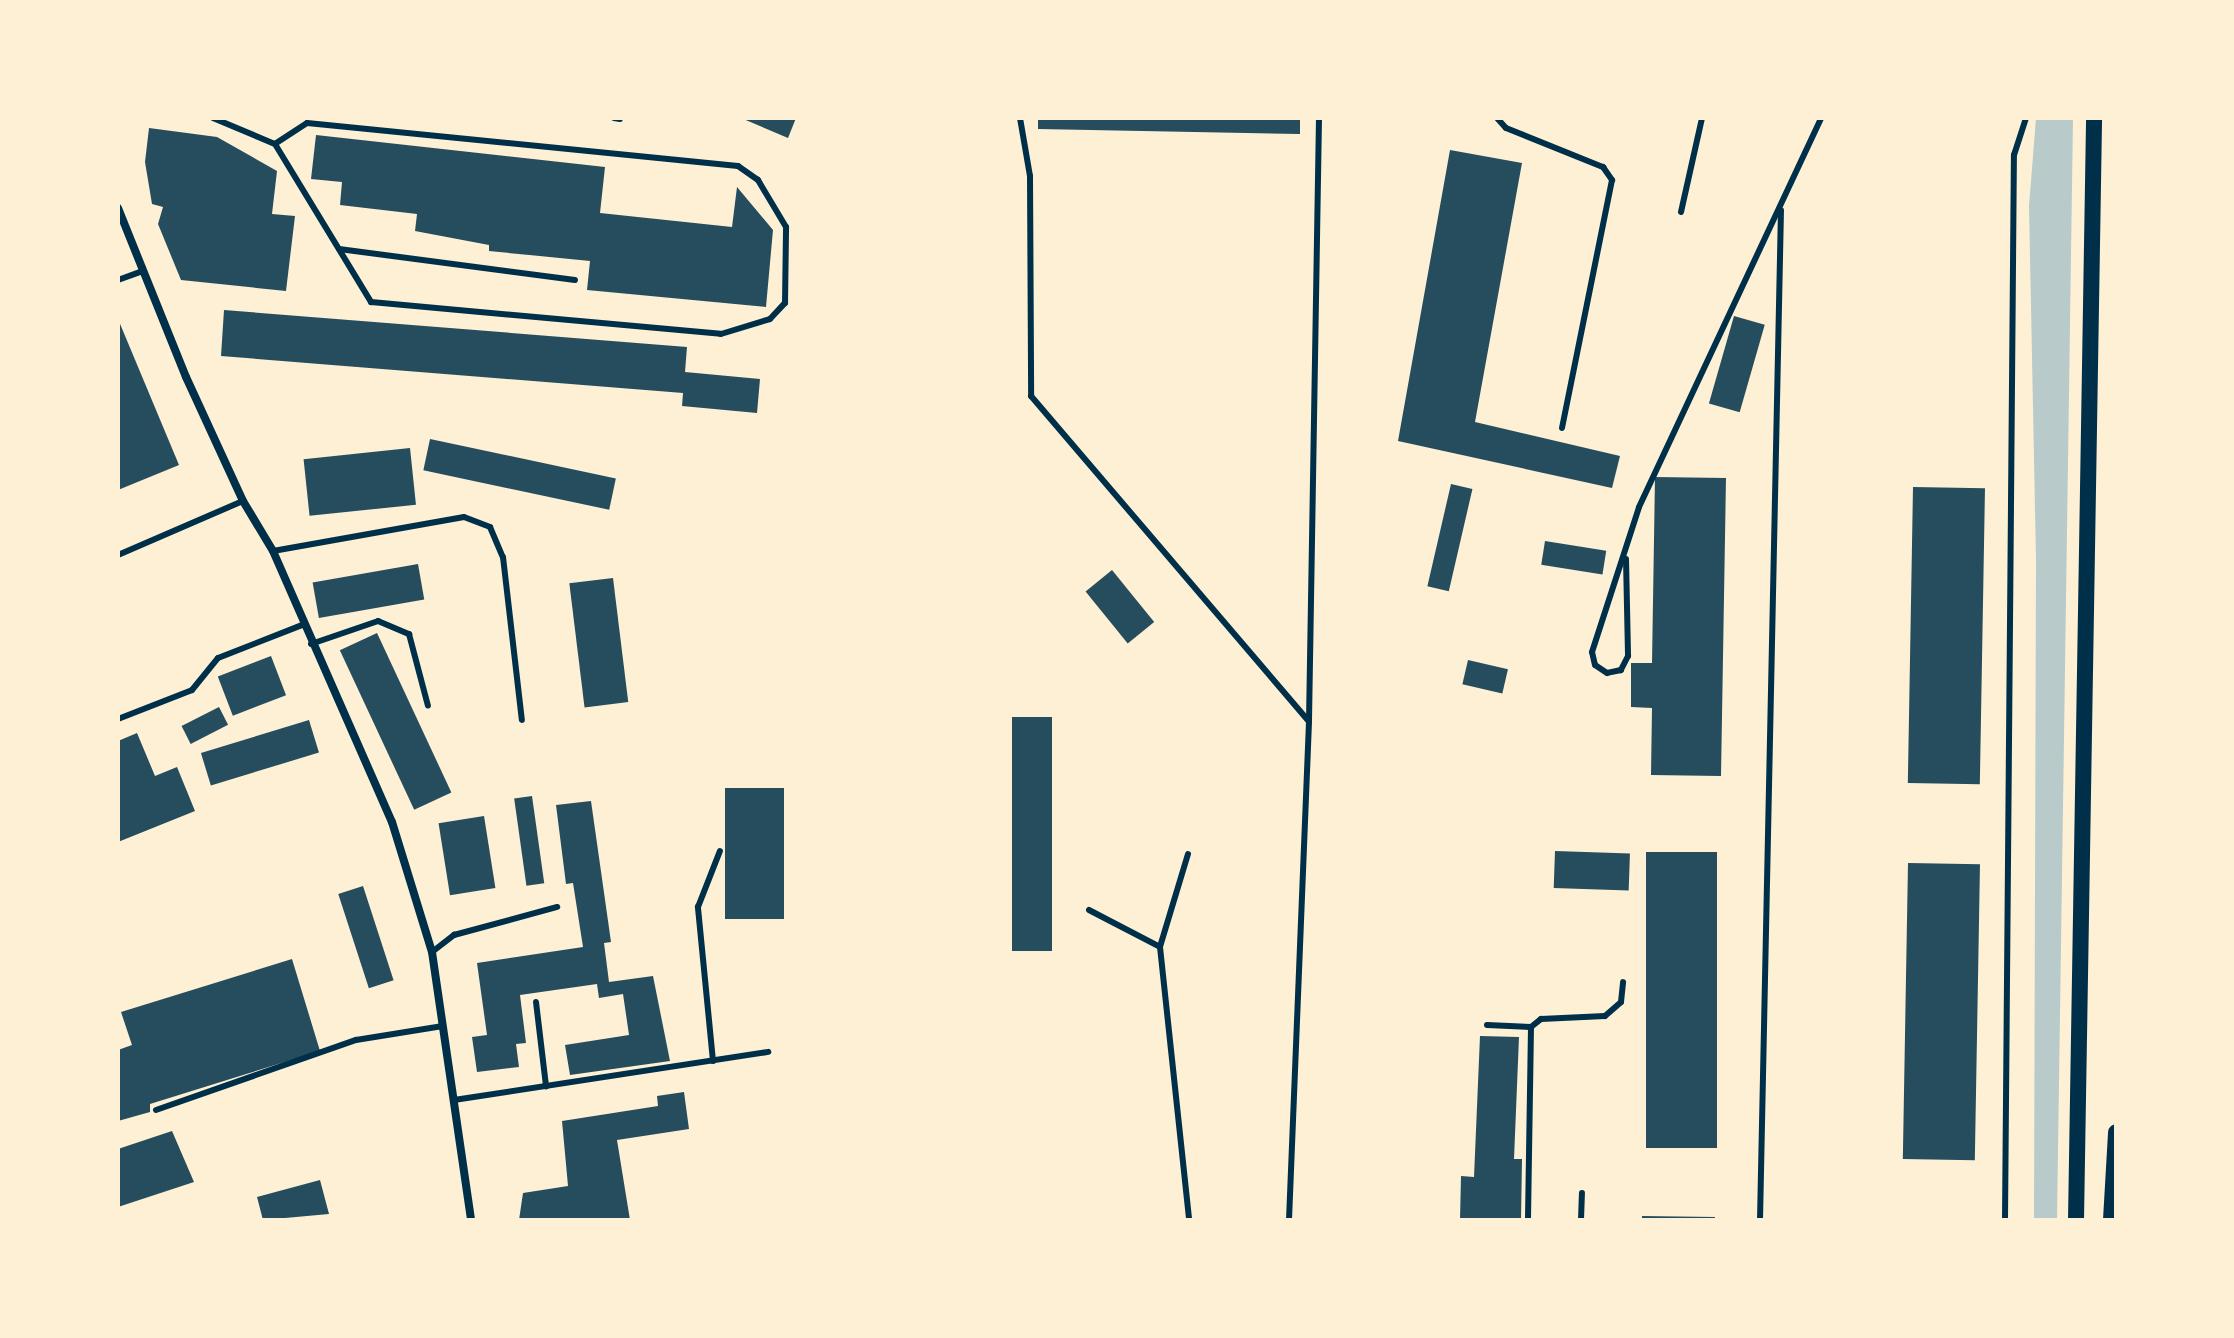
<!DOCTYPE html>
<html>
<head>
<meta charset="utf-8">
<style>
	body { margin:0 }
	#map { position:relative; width:2234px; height:1338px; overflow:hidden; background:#fdf0d5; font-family:Raleway,sans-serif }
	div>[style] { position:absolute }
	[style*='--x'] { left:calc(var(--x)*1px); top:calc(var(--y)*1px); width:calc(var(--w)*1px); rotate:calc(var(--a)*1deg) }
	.green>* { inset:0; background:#b9caca }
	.building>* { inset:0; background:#264d5e; transform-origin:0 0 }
	.service>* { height:6px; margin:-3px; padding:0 3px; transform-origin:3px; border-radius:3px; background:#003049 }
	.minor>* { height:8px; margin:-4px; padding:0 4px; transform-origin:4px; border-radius:4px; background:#003049 }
	.secondary>* { height:16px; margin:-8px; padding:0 8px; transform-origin:8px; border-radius:8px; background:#003049 }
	span { translate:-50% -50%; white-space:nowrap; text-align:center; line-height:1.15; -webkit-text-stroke:6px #fdf0d5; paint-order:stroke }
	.frame { position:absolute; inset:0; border:120px solid #fdf0d5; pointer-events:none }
</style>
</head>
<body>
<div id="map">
	<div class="green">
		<i style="clip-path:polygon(2036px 118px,2073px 118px,2057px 1220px,2034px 1220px,2036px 559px,2029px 206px)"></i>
	</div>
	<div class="building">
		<i style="clip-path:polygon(741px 118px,796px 118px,788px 138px)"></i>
		<i style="clip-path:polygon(1038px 118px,1300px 118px,1300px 134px,1038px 129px)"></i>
		<i style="clip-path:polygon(149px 128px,217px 137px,277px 171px,272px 214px,295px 216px,286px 291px,181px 280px,158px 224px,163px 207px,152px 204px,145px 162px)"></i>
		<i style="clip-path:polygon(316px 135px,605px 167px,600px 213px,732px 227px,737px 187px,773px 230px,766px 307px,587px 290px,590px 261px,489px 251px,489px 245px,415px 231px,417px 214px,340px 205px,342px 182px,311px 179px)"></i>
		<i style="clip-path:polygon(1450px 150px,1522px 163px,1475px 422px,1620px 456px,1612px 488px,1398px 441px)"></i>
		<i style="clip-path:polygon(224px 310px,687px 347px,685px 372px,760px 379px,757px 413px,682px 406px,683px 393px,221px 356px)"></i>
		<i style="left:1734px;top:316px;width:32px;height:91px;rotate:16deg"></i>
		<i style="clip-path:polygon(118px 319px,179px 465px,118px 490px)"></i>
		<i style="left:430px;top:439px;width:190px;height:32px;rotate:12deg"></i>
		<i style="left:410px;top:448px;width:57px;height:107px;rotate:84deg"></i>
		<i style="clip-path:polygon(1655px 477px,1726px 478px,1721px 776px,1651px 775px,1652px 708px,1631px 707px,1631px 663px,1652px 663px)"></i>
		<i style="left:1451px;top:484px;width:22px;height:105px;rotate:13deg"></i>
		<i style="left:1913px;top:487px;width:72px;height:296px;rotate:1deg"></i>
		<i style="left:1545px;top:541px;width:62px;height:24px;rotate:9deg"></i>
		<i style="left:418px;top:564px;width:36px;height:107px;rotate:80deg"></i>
		<i style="left:1112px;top:570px;width:67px;height:34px;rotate:51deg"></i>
		<i style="left:613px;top:578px;width:125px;height:44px;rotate:83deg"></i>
		<i style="left:377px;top:633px;width:176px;height:41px;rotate:65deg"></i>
		<i style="left:271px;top:656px;width:42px;height:57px;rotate:69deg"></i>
		<i style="left:1468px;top:660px;width:41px;height:25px;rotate:13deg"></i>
		<i style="left:219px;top:707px;width:20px;height:42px;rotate:63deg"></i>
		<i style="left:1052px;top:717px;width:234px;height:40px;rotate:90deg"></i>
		<i style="left:309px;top:720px;width:34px;height:113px;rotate:73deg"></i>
		<i style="clip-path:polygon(137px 733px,155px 776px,177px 767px,195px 811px,118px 842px,118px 741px)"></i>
		<i style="left:725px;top:788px;width:59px;height:131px"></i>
		<i style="left:532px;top:796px;width:88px;height:18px;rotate:82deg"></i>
		<i style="clip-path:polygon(591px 801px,611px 942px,604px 943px,609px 982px,653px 976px,670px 1061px,570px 1075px,565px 1045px,629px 1035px,623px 994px,599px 998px,597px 984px,520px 995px,526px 1043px,516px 1044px,519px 1067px,477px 1072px,472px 1037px,487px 1035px,477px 963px,583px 947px,573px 883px,566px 884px,556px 805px)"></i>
		<i style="left:484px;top:816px;width:73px;height:46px;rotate:81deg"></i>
		<i style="left:1555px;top:851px;width:75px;height:37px;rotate:2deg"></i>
		<i style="left:1646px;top:852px;width:71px;height:296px"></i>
		<i style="left:1908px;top:863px;width:72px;height:296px;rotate:1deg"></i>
		<i style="left:363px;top:886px;width:99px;height:26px;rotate:72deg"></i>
		<i style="clip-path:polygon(292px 959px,320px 1051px,150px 1104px,150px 1112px,118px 1121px,118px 1050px,132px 1045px,121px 1012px)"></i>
		<i style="clip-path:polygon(1480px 1036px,1519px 1037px,1514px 1159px,1522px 1159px,1521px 1220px,1460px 1220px,1461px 1176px,1474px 1177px)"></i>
		<i style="clip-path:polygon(684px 1092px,689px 1129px,617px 1140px,630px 1220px,519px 1220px,523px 1193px,568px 1186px,562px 1121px,658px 1106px,657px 1096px)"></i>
		<i style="clip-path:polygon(172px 1131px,194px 1182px,118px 1207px,118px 1149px)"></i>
		<i style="clip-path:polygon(320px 1180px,329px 1214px,263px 1220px,257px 1197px)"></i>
		<i style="clip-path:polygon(1642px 1216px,1715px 1217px,1715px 1220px,1642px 1220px)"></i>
	</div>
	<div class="service">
		<i style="--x:213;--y:118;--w:67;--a:22.8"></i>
		<i style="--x:275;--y:144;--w:185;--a:58.7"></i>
		<i style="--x:371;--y:302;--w:351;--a:5.2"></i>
		<i style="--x:721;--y:334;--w:51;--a:-17"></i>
		<i style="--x:770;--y:319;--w:22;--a:-47"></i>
		<i style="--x:785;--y:303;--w:76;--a:-89.2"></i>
		<i style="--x:786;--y:227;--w:55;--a:-120.8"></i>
		<i style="--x:758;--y:180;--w:24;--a:-145"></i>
		<i style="--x:738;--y:166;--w:433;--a:-174.3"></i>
		<i style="--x:307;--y:123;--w:38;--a:147"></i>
		<i style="--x:614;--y:118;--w:6;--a:9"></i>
		<i style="--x:1020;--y:118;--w:59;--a:80.2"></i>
		<i style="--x:1030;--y:176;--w:220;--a:89.7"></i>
		<i style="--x:1031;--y:396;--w:428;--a:49.5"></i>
		<i style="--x:1497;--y:118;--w:13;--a:48"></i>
		<i style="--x:1506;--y:128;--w:105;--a:21.9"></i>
		<i style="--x:1603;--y:167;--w:16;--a:55"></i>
		<i style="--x:1612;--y:180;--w:253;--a:101.4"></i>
		<i style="--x:1681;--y:212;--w:96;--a:-77.4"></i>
		<i style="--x:339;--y:249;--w:238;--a:7.5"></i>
		<i style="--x:118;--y:280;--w:23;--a:-20"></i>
		<i style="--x:273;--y:551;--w:194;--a:-10.1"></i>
		<i style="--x:464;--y:517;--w:28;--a:21"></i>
		<i style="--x:490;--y:527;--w:33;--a:67"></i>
		<i style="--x:503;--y:557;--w:164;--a:83.4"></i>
		<i style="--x:118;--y:555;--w:136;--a:-23.4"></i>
		<i style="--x:1626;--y:559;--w:97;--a:88.8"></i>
		<i style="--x:1628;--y:656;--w:16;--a:117"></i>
		<i style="--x:1621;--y:670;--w:14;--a:168"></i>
		<i style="--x:1607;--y:673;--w:14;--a:-146"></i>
		<i style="--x:1595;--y:665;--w:13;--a:-103"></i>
		<i style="--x:1592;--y:652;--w:152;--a:-72"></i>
		<i style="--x:1639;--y:507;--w:429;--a:-64.9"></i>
		<i style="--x:311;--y:644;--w:71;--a:-18.9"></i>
		<i style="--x:378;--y:621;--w:34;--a:23"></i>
		<i style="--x:409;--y:634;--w:74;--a:75.2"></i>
		<i style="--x:118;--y:719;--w:79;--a:-21.4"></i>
		<i style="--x:192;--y:690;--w:41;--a:-50.9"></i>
		<i style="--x:218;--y:658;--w:90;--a:-21.4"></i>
		<i style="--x:1188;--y:854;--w:97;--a:106.8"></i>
		<i style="--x:1160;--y:947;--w:275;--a:83.9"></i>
		<i style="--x:1089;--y:910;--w:80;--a:27.5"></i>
		<i style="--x:432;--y:952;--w:28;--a:-38"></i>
		<i style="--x:454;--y:935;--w:107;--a:-15.2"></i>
		<i style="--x:536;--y:1002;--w:85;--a:83.2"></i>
		<i style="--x:1487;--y:1025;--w:44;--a:2.6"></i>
		<i style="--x:1531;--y:1027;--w:193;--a:90.9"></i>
		<i style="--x:1531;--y:1027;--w:13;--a:-39"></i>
		<i style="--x:1541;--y:1019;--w:64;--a:-2.7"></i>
		<i style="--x:1605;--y:1016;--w:21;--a:-41"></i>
		<i style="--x:1621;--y:1002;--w:20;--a:-84"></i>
		<i style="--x:713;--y:1061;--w:155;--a:-95.6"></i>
		<i style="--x:698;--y:907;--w:60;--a:-68.6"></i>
		<i style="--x:454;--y:1100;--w:318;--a:-8.7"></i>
		<i style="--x:156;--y:1110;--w:212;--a:-19.3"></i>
		<i style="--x:356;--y:1040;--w:88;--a:-9.1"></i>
		<i style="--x:1289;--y:1220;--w:499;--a:-87.7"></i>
		<i style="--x:1309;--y:721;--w:603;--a:-89.05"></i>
		<i style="--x:1581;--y:1220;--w:27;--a:-88"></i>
		<i style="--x:1760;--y:1220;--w:1010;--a:-88.81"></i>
		<i style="--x:2005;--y:1220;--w:1065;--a:-89.52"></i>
		<i style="--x:2014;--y:155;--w:39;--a:-72"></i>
	</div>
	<div class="minor">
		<i style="--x:118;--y:208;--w:182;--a:68.1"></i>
		<i style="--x:186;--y:377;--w:136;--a:65.3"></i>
		<i style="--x:243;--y:501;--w:58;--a:59"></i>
		<i style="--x:273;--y:551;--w:296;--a:66.3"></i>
		<i style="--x:392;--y:822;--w:136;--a:72.9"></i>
		<i style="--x:432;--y:952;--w:271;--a:81.7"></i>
	</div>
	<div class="secondary">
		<i style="--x:2076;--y:1220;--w:1102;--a:-89.06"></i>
		<i style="--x:2111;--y:1220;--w:88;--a:-86.7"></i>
	</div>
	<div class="frame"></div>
</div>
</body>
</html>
